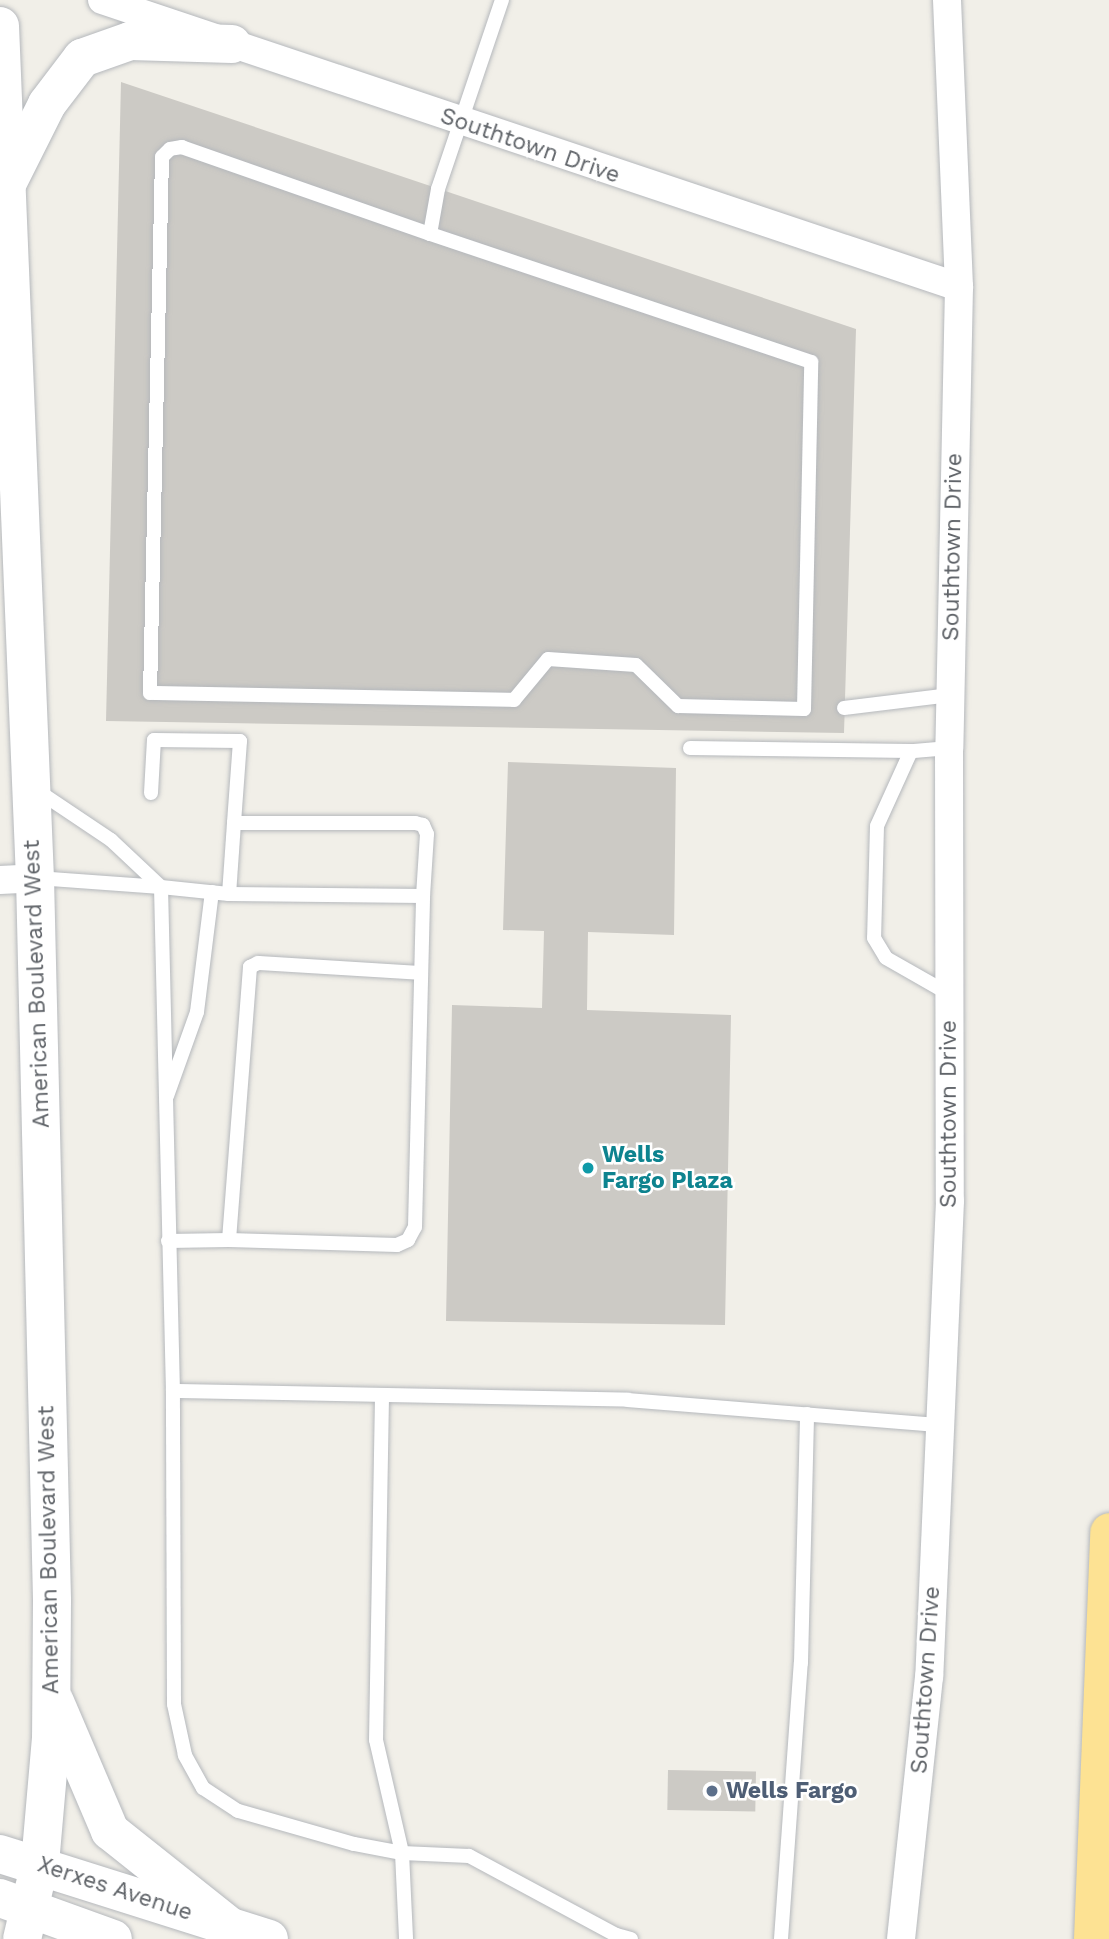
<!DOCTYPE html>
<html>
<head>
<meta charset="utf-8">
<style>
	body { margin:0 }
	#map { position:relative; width:1109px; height:1939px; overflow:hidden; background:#f1efe8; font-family:"Work Sans",sans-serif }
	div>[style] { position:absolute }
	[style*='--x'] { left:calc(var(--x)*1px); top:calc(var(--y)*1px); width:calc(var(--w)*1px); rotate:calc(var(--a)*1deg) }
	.building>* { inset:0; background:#cccac5; transform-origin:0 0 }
	.roads { filter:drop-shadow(0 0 2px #b5b8bc) drop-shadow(0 0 2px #b5b8bc) }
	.lane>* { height:14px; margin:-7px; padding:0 7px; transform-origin:7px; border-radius:7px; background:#fff }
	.street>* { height:28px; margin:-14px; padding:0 14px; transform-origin:14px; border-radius:14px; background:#fff }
	.secondary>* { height:38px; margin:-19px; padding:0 19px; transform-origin:19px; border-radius:19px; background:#fff }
	.highway>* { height:38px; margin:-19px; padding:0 19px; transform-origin:19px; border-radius:19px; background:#fde293 }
	.dots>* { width:19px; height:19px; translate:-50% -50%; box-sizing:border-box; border:4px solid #fff; border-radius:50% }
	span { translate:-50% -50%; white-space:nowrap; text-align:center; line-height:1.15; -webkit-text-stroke:5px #fff; paint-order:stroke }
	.street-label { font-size:23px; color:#5f6368 }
	.culture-label { font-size:23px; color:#0d838f; font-weight:700 }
	.left { translate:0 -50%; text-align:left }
	.service-label { font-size:23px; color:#4e5e75; font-weight:700 }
</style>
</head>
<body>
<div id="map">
	<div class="building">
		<i style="clip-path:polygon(121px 82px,856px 329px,844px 733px,106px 721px)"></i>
		<i style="clip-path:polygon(508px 762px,676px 768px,674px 935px,588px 932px,587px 1010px,731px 1015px,725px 1325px,446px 1321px,452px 1005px,542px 1008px,544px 931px,503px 930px)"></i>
		<i style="left:668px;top:1770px;width:88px;height:40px;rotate:1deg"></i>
	</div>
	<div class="roads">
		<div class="lane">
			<i style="--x:430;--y:234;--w:263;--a:-160.7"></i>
			<i style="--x:182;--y:147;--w:12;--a:171"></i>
			<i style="--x:170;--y:149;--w:11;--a:135"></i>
			<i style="--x:162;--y:157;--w:536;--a:91.28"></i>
			<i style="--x:150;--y:693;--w:364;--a:1.1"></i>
			<i style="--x:514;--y:700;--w:53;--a:-50.3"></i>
			<i style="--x:548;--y:659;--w:88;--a:3.9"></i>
			<i style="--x:636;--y:665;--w:59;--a:44.3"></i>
			<i style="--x:678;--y:706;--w:126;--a:1.4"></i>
			<i style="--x:804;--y:709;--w:347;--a:-88.8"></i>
			<i style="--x:811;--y:362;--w:402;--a:-161.4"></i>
			<i style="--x:430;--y:234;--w:46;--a:-79.9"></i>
			<i style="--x:438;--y:189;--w:200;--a:-71.3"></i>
			<i style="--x:844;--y:708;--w:107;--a:-7"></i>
			<i style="--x:690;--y:748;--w:221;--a:0.8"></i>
			<i style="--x:949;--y:748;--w:38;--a:175"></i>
			<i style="--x:911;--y:751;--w:82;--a:114.4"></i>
			<i style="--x:877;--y:826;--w:112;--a:91.5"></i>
			<i style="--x:874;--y:938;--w:23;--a:59"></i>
			<i style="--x:886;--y:958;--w:73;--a:29.7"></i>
			<i style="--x:35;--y:789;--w:92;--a:33.9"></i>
			<i style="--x:111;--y:840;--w:69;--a:43.2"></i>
			<i style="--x:161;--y:887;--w:68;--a:5.9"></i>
			<i style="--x:229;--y:894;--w:194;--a:0.6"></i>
			<i style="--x:423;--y:896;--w:62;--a:-86.3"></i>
			<i style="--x:427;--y:834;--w:10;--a:-114"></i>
			<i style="--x:423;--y:825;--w:8;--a:-166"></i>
			<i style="--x:415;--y:823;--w:181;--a:180"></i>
			<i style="--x:234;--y:823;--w:71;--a:94"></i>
			<i style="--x:151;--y:793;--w:53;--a:-86.8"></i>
			<i style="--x:154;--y:740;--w:86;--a:0.7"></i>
			<i style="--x:240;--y:741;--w:82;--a:94.2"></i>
			<i style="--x:37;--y:878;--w:124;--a:4.2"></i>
			<i style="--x:161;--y:887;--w:504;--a:88.64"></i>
			<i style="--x:167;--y:1096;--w:89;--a:-70.3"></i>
			<i style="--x:197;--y:1012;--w:121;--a:-82.9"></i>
			<i style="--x:229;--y:1240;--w:168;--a:1.7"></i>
			<i style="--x:397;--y:1245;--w:12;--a:-24"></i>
			<i style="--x:408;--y:1240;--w:15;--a:-62"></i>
			<i style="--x:415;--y:1227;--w:331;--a:-88.6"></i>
			<i style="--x:168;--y:1241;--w:61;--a:-0.9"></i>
			<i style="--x:229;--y:1240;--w:274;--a:-85.6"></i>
			<i style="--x:250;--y:967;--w:9;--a:-27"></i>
			<i style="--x:258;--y:963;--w:163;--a:3.5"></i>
			<i style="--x:382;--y:1397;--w:343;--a:91"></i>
			<i style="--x:376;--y:1740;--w:116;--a:77"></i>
			<i style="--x:402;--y:1853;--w:86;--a:87.3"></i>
			<i style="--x:631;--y:1939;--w:16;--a:-165"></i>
			<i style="--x:616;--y:1935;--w:167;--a:-151.7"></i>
			<i style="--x:469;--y:1856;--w:67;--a:-177.4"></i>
			<i style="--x:402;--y:1853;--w:49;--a:-169.4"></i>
			<i style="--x:354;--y:1844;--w:121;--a:-164.1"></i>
			<i style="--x:238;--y:1811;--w:42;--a:-146.7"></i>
			<i style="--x:203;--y:1788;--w:38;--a:-119"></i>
			<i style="--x:185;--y:1755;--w:52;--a:-102.2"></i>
			<i style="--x:174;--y:1704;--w:313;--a:-90.2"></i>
			<i style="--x:173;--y:1391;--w:455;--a:1.1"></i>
			<i style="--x:628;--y:1400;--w:313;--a:4.6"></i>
			<i style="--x:781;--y:1939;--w:277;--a:-85.9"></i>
			<i style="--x:801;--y:1663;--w:249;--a:-88.6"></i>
		</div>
		<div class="street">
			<i style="--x:102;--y:0;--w:904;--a:18.52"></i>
			<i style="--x:959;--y:287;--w:461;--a:91.2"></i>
			<i style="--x:949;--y:748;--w:453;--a:89.9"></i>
			<i style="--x:950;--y:1201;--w:476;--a:92.5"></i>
			<i style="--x:929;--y:1677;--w:263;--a:96.1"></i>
			<i style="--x:947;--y:0;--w:287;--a:87.6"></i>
			<i style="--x:0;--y:880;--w:35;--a:-3"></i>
		</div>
		<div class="secondary">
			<i style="--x:0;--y:26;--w:853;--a:87.65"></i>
			<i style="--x:35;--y:878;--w:723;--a:88.65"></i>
			<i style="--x:52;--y:1601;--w:137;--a:90.4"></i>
			<i style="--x:51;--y:1738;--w:125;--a:95"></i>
			<i style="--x:40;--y:1863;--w:78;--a:103.3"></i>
			<i style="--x:8;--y:182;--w:87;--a:-63.4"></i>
			<i style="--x:47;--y:104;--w:58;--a:-52.7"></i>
			<i style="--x:82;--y:58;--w:51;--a:-19.5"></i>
			<i style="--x:130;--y:41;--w:102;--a:1.7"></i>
			<i style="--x:55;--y:1702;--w:140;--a:66.9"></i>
			<i style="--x:110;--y:1831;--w:151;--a:38.5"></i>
			<i style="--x:0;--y:1854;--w:282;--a:17.5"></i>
			<i style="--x:0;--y:1898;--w:120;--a:19.9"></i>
		</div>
		<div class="highway">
			<i style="--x:1093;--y:1939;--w:407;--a:-87.7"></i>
		</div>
	</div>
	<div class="dots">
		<i style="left:588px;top:1168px;background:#0f9aa8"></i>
		<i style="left:712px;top:1791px;background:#5c6f8a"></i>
	</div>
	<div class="street-label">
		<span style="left:530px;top:146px;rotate:19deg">Southtown Drive</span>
		<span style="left:953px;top:547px;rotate:-89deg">Southtown Drive</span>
		<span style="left:37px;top:984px;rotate:-92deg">American Boulevard West</span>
		<span style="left:949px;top:1114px;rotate:-90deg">Southtown Drive</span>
		<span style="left:49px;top:1550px;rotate:-91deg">American Boulevard West</span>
		<span style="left:926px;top:1680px;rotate:-86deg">Southtown Drive</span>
		<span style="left:115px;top:1889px;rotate:18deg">Xerxes Avenue</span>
	</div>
	<div class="culture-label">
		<span class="left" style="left:602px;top:1168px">Wells<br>Fargo Plaza</span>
	</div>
	<div class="service-label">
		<span class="left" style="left:726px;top:1791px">Wells Fargo</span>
	</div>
</div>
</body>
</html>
